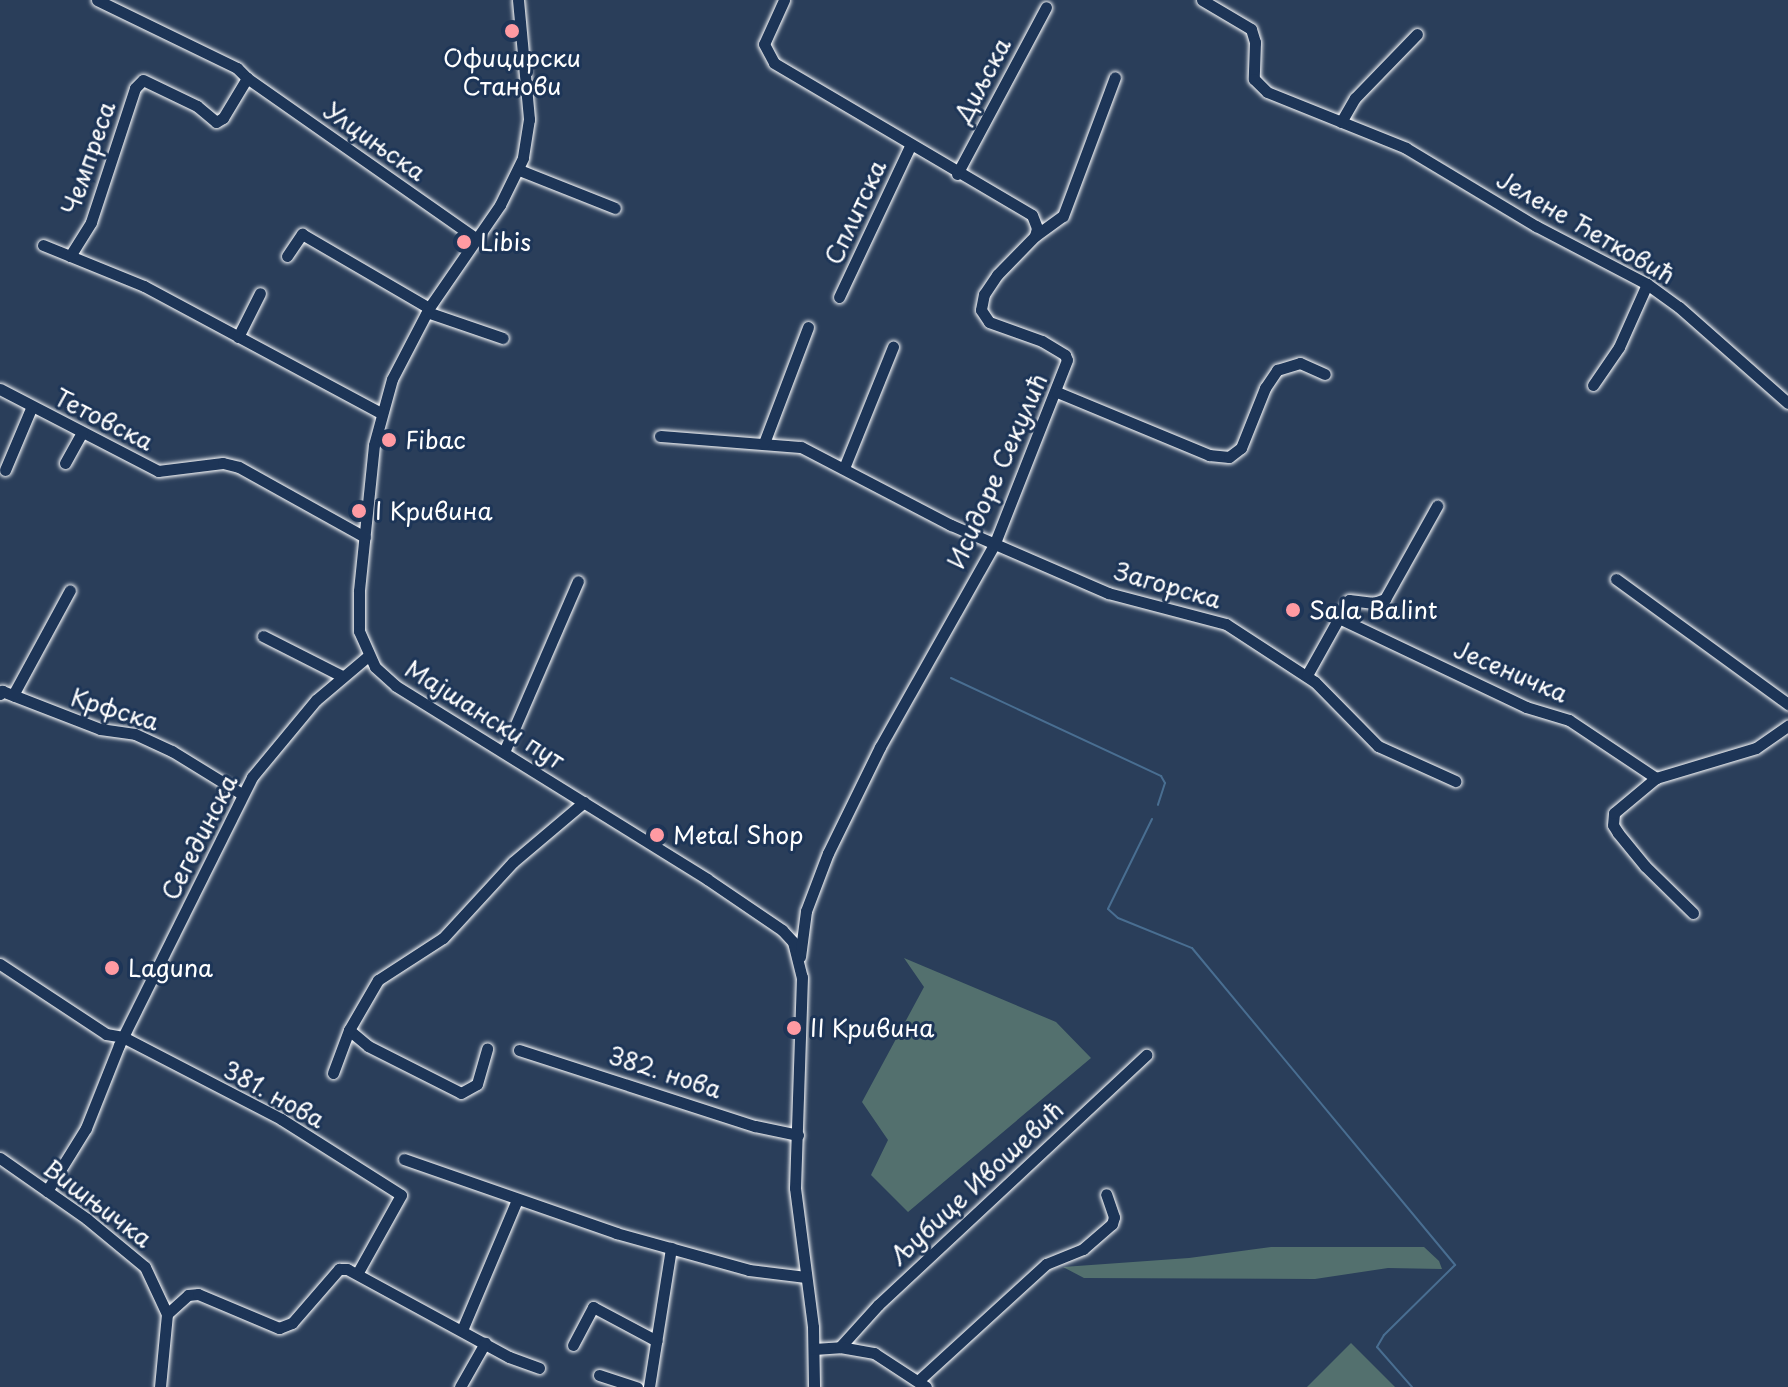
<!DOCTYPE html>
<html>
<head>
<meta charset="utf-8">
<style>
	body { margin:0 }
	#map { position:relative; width:1788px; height:1387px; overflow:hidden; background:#2a3e5a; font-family:"Playpen Sans",sans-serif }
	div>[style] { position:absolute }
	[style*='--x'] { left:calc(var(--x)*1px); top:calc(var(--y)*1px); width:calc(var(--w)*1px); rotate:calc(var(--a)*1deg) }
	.green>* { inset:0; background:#53706e }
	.stream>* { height:2px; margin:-1px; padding:0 1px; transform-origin:1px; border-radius:1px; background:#496e91 }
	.roads { filter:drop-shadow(0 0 2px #fff) drop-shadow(0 0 2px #fff) }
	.minor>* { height:11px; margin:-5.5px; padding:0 5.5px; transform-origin:5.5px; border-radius:5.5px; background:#1d3557 }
	.dots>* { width:22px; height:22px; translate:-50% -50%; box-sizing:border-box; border:4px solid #1d3557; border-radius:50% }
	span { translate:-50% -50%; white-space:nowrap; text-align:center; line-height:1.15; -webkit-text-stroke:6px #1d3557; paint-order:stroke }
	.poi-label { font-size:24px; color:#fff }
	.left { translate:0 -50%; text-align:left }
	.street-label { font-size:24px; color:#fff }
</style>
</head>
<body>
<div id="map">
	<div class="green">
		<i style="clip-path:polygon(904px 958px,1056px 1022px,1091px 1058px,908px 1212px,871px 1175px,888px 1140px,862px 1102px,924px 987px)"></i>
		<i style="clip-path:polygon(1271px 1247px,1424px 1247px,1439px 1261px,1442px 1269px,1388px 1268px,1315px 1279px,1084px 1278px,1063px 1267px,1189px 1258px)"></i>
		<i style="clip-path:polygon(1351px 1343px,1395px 1387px,1307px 1387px)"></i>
	</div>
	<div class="stream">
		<i style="--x:951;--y:678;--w:232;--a:25"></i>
		<i style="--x:1161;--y:776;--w:8;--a:60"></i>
		<i style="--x:1165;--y:783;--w:23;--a:108"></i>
		<i style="--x:1152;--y:819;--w:100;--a:116.1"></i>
		<i style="--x:1108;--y:909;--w:13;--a:42"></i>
		<i style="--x:1118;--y:918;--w:80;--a:22.1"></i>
		<i style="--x:1192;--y:948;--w:412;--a:50.3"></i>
		<i style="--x:1455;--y:1265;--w:100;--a:135.4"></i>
		<i style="--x:1384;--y:1335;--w:14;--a:120"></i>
		<i style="--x:1377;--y:1347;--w:53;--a:48.8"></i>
	</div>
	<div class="roads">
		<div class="minor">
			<i style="--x:97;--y:0;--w:156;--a:25.9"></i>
			<i style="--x:237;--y:68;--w:14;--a:45"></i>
			<i style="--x:518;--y:0;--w:120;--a:84.7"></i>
			<i style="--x:529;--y:119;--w:39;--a:99"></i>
			<i style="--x:523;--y:158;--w:52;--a:116.1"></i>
			<i style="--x:500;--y:205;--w:125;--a:124.6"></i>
			<i style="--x:429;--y:308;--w:80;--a:117.5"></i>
			<i style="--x:392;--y:379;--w:68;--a:105.3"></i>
			<i style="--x:374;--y:445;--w:147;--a:95.9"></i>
			<i style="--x:359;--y:591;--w:40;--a:90"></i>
			<i style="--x:359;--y:631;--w:39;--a:66"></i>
			<i style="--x:375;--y:667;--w:28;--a:42"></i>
			<i style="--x:396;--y:686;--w:366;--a:31.8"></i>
			<i style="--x:707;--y:879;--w:91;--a:34.2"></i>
			<i style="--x:782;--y:930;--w:16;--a:47"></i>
			<i style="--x:793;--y:942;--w:36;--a:76"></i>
			<i style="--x:802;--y:977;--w:211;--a:91.9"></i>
			<i style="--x:795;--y:1188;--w:140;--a:82.6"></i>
			<i style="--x:813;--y:1327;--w:60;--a:89"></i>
			<i style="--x:784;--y:0;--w:48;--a:114.4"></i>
			<i style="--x:764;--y:44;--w:21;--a:62"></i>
			<i style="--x:774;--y:63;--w:299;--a:30.5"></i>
			<i style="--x:1032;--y:215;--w:14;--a:69"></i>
			<i style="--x:1037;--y:228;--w:8;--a:104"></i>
			<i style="--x:1035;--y:236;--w:54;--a:134.3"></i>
			<i style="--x:997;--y:275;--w:23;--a:124"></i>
			<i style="--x:984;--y:294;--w:16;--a:101"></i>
			<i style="--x:981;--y:310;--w:14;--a:56"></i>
			<i style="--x:989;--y:322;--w:56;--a:19.7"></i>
			<i style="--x:1042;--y:341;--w:27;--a:31"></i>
			<i style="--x:1065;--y:355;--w:5;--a:68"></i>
			<i style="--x:1067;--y:360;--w:197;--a:111.5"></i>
			<i style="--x:995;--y:543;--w:234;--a:119.4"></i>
			<i style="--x:880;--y:747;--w:118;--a:116.1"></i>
			<i style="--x:828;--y:853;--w:62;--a:110.8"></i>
			<i style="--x:806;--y:911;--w:46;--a:97.4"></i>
			<i style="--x:1202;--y:0;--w:57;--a:30.6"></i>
			<i style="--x:1251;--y:29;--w:14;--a:73"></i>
			<i style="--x:1255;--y:42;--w:37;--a:92"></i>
			<i style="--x:1254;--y:79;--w:18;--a:45"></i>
			<i style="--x:1267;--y:92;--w:150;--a:21.9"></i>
			<i style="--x:1406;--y:148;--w:152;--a:31"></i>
			<i style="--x:1536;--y:226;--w:125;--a:27.6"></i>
			<i style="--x:1647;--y:284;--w:39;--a:36"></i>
			<i style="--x:1679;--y:307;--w:145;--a:41.4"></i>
			<i style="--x:1341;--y:122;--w:28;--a:-60"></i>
			<i style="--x:1355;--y:98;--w:89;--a:-45.9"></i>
			<i style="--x:519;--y:170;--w:103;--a:21.6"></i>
			<i style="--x:957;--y:174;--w:189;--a:-61.9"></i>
			<i style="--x:1035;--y:236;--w:34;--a:-36"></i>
			<i style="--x:1063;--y:216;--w:148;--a:-69.5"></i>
			<i style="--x:43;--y:245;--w:109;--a:22.1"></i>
			<i style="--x:144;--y:286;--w:269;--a:28.2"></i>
			<i style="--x:70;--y:256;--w:40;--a:-58"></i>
			<i style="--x:91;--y:222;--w:141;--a:-71.8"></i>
			<i style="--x:135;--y:88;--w:11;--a:-45"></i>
			<i style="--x:143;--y:80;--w:60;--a:25.7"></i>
			<i style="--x:197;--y:106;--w:25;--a:40"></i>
			<i style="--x:216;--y:122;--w:8;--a:-30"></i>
			<i style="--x:223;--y:118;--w:47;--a:-59"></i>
			<i style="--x:247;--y:78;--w:281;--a:35"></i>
			<i style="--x:287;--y:256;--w:27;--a:-56"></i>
			<i style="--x:302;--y:234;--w:147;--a:30.2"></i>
			<i style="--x:839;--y:297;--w:167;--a:-64.8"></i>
			<i style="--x:427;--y:312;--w:80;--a:18.9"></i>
			<i style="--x:238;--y:337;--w:49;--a:-63.4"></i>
			<i style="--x:1593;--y:385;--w:46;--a:-55.6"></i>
			<i style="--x:1619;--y:347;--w:69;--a:-66"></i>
			<i style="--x:0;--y:389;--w:178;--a:27.4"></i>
			<i style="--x:158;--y:471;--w:65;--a:-7"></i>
			<i style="--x:223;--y:463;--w:16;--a:14"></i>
			<i style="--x:239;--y:467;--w:144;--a:29.1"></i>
			<i style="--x:1057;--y:392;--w:165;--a:22.5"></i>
			<i style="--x:1209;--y:455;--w:20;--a:6"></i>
			<i style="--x:1229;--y:457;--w:15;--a:-37"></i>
			<i style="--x:1241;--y:448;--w:65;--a:-68.2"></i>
			<i style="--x:1265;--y:388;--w:22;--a:-56"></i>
			<i style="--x:1277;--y:370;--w:24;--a:-17"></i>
			<i style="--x:1300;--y:363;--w:27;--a:24"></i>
			<i style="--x:660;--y:436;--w:141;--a:4.5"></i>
			<i style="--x:801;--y:447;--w:169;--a:27.5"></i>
			<i style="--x:951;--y:525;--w:171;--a:23.4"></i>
			<i style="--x:1108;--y:593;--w:122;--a:14.7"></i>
			<i style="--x:1226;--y:624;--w:106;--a:33.1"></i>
			<i style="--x:1315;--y:682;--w:90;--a:45.5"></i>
			<i style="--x:1378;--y:746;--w:85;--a:24.4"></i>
			<i style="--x:764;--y:443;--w:124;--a:-69.2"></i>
			<i style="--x:65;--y:463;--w:35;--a:-61"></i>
			<i style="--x:844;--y:468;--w:131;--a:-68"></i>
			<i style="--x:5;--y:470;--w:69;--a:-67.1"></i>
			<i style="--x:1616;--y:579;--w:213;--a:36"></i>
			<i style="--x:1341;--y:619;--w:205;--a:25.4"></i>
			<i style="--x:1526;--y:707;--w:45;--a:16.8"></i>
			<i style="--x:1569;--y:720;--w:105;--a:33.7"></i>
			<i style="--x:263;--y:636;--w:89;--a:26.9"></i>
			<i style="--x:1307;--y:675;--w:86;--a:-60.8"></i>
			<i style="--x:1349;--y:600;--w:25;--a:7"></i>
			<i style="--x:1374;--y:603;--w:12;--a:-20"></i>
			<i style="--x:1385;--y:599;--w:107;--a:-60.8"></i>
			<i style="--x:0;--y:694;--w:4;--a:-56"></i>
			<i style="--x:2;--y:691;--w:14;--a:21"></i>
			<i style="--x:15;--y:696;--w:91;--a:21.2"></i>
			<i style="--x:100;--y:729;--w:35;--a:8"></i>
			<i style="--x:135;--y:734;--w:41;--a:24.7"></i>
			<i style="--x:172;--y:751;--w:82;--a:31.6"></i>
			<i style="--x:13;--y:695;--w:119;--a:-61.5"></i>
			<i style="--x:504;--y:752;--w:186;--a:-66.6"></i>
			<i style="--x:1693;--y:913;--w:67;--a:-135.6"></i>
			<i style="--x:1645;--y:866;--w:43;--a:-129.3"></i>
			<i style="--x:1618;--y:833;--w:9;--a:-122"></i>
			<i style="--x:1613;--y:825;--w:12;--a:-85"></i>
			<i style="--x:1614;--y:813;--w:55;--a:-39.8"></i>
			<i style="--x:1656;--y:778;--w:104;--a:-16.7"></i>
			<i style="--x:1756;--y:748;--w:39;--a:-35"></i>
			<i style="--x:0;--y:964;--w:127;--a:33.4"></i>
			<i style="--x:106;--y:1034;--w:17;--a:10"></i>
			<i style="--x:123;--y:1037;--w:178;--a:27.4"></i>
			<i style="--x:281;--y:1119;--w:142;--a:32.3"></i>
			<i style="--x:401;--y:1195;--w:90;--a:119.1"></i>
			<i style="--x:349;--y:1030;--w:25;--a:40"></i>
			<i style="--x:368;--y:1046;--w:104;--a:26.8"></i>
			<i style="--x:461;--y:1093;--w:18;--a:-29"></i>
			<i style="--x:477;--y:1084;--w:37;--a:-74"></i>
			<i style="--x:519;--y:1050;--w:248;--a:17.9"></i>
			<i style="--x:755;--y:1126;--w:44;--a:11.8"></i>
			<i style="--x:333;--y:1073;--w:46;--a:-69.6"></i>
			<i style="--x:349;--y:1030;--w:58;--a:-59.9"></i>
			<i style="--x:378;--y:980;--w:77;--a:-32.9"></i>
			<i style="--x:443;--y:938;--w:103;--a:-47.4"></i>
			<i style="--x:513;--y:862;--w:93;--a:-40.2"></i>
			<i style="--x:0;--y:1158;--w:106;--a:35"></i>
			<i style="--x:87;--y:1219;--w:75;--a:39.6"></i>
			<i style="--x:145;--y:1267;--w:52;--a:64.9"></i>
			<i style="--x:167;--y:1314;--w:73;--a:95.5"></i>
			<i style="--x:404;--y:1159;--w:225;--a:19.2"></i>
			<i style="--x:616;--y:1233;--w:138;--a:15.5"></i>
			<i style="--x:749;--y:1270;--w:57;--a:7"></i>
			<i style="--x:47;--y:1191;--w:74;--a:-58.2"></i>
			<i style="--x:86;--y:1128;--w:89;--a:-68.3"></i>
			<i style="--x:119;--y:1045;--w:299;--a:-63.6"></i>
			<i style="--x:252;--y:777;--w:100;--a:-50.3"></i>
			<i style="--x:316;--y:700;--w:68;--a:-40.2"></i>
			<i style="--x:167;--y:1314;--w:28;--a:-42"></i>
			<i style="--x:188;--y:1295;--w:10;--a:-6"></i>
			<i style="--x:198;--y:1294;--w:88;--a:22.8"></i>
			<i style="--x:279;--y:1328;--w:14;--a:-21"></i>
			<i style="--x:292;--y:1323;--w:72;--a:-49"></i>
			<i style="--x:339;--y:1269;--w:8;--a:0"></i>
			<i style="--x:347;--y:1269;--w:184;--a:28.5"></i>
			<i style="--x:509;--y:1357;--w:32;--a:20"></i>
			<i style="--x:462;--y:1330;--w:141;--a:-67.1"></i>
			<i style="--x:573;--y:1345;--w:43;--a:-62.2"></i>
			<i style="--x:593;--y:1307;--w:72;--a:28"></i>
			<i style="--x:840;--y:1347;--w:57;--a:-47.9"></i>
			<i style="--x:878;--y:1305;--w:367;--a:-43"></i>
			<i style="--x:814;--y:1349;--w:26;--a:-4"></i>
			<i style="--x:840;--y:1347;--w:35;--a:10"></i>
			<i style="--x:874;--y:1353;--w:62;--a:33.2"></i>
			<i style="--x:599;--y:1375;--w:40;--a:18"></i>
			<i style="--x:919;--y:1380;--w:172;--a:-42.4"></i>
			<i style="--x:1046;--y:1264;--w:40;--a:-22"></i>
			<i style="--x:1083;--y:1249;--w:38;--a:-41"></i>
			<i style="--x:1112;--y:1224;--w:7;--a:-74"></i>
			<i style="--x:1114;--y:1217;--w:24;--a:-109"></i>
			<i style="--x:460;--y:1387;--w:51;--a:-60.4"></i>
			<i style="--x:649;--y:1387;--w:141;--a:-81"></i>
		</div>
	</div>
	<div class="dots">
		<i style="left:512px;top:31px;background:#ff9aa2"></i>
		<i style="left:464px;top:242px;background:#ff9aa2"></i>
		<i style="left:389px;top:440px;background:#ff9aa2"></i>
		<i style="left:359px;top:511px;background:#ff9aa2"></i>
		<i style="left:1293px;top:610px;background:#ff9aa2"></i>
		<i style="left:657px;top:835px;background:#ff9aa2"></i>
		<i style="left:112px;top:968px;background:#ff9aa2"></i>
		<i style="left:794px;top:1028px;background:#ff9aa2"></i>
	</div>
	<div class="poi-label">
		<span style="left:512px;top:72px">Официрски<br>Станови</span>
		<span class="left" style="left:480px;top:242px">Libis</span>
		<span class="left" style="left:405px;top:440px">Fibac</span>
		<span class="left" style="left:375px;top:511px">I Кривина</span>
		<span class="left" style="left:1309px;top:610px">Sala Balint</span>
		<span class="left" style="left:673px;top:835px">Metal Shop</span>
		<span class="left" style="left:128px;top:968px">Laguna</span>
		<span class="left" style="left:810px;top:1028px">II Кривина</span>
	</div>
	<div class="street-label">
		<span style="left:982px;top:80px;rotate:-62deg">Диљска</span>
		<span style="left:375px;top:141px;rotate:35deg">Улцињска</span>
		<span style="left:88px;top:158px;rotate:-71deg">Чемпреса</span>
		<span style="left:855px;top:212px;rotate:-65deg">Сплитска</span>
		<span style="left:1586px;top:227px;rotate:30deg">Јелене Ћетковић</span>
		<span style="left:104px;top:419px;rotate:27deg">Тетовска</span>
		<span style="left:997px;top:471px;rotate:-66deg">Исидоре Секулић</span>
		<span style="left:1168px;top:585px;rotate:16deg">Загорска</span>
		<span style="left:1511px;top:671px;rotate:23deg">Јесеничка</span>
		<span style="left:115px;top:709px;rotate:17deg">Крфска</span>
		<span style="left:485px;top:714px;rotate:32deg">Мајшански пут</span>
		<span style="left:199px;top:837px;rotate:-63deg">Сегединска</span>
		<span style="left:665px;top:1072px;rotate:18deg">382. нова</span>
		<span style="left:274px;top:1094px;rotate:29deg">381. нова</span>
		<span style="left:976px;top:1183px;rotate:-43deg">Љубице Ивошевић</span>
		<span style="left:98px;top:1203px;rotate:37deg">Вишњичка</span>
	</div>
</div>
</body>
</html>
